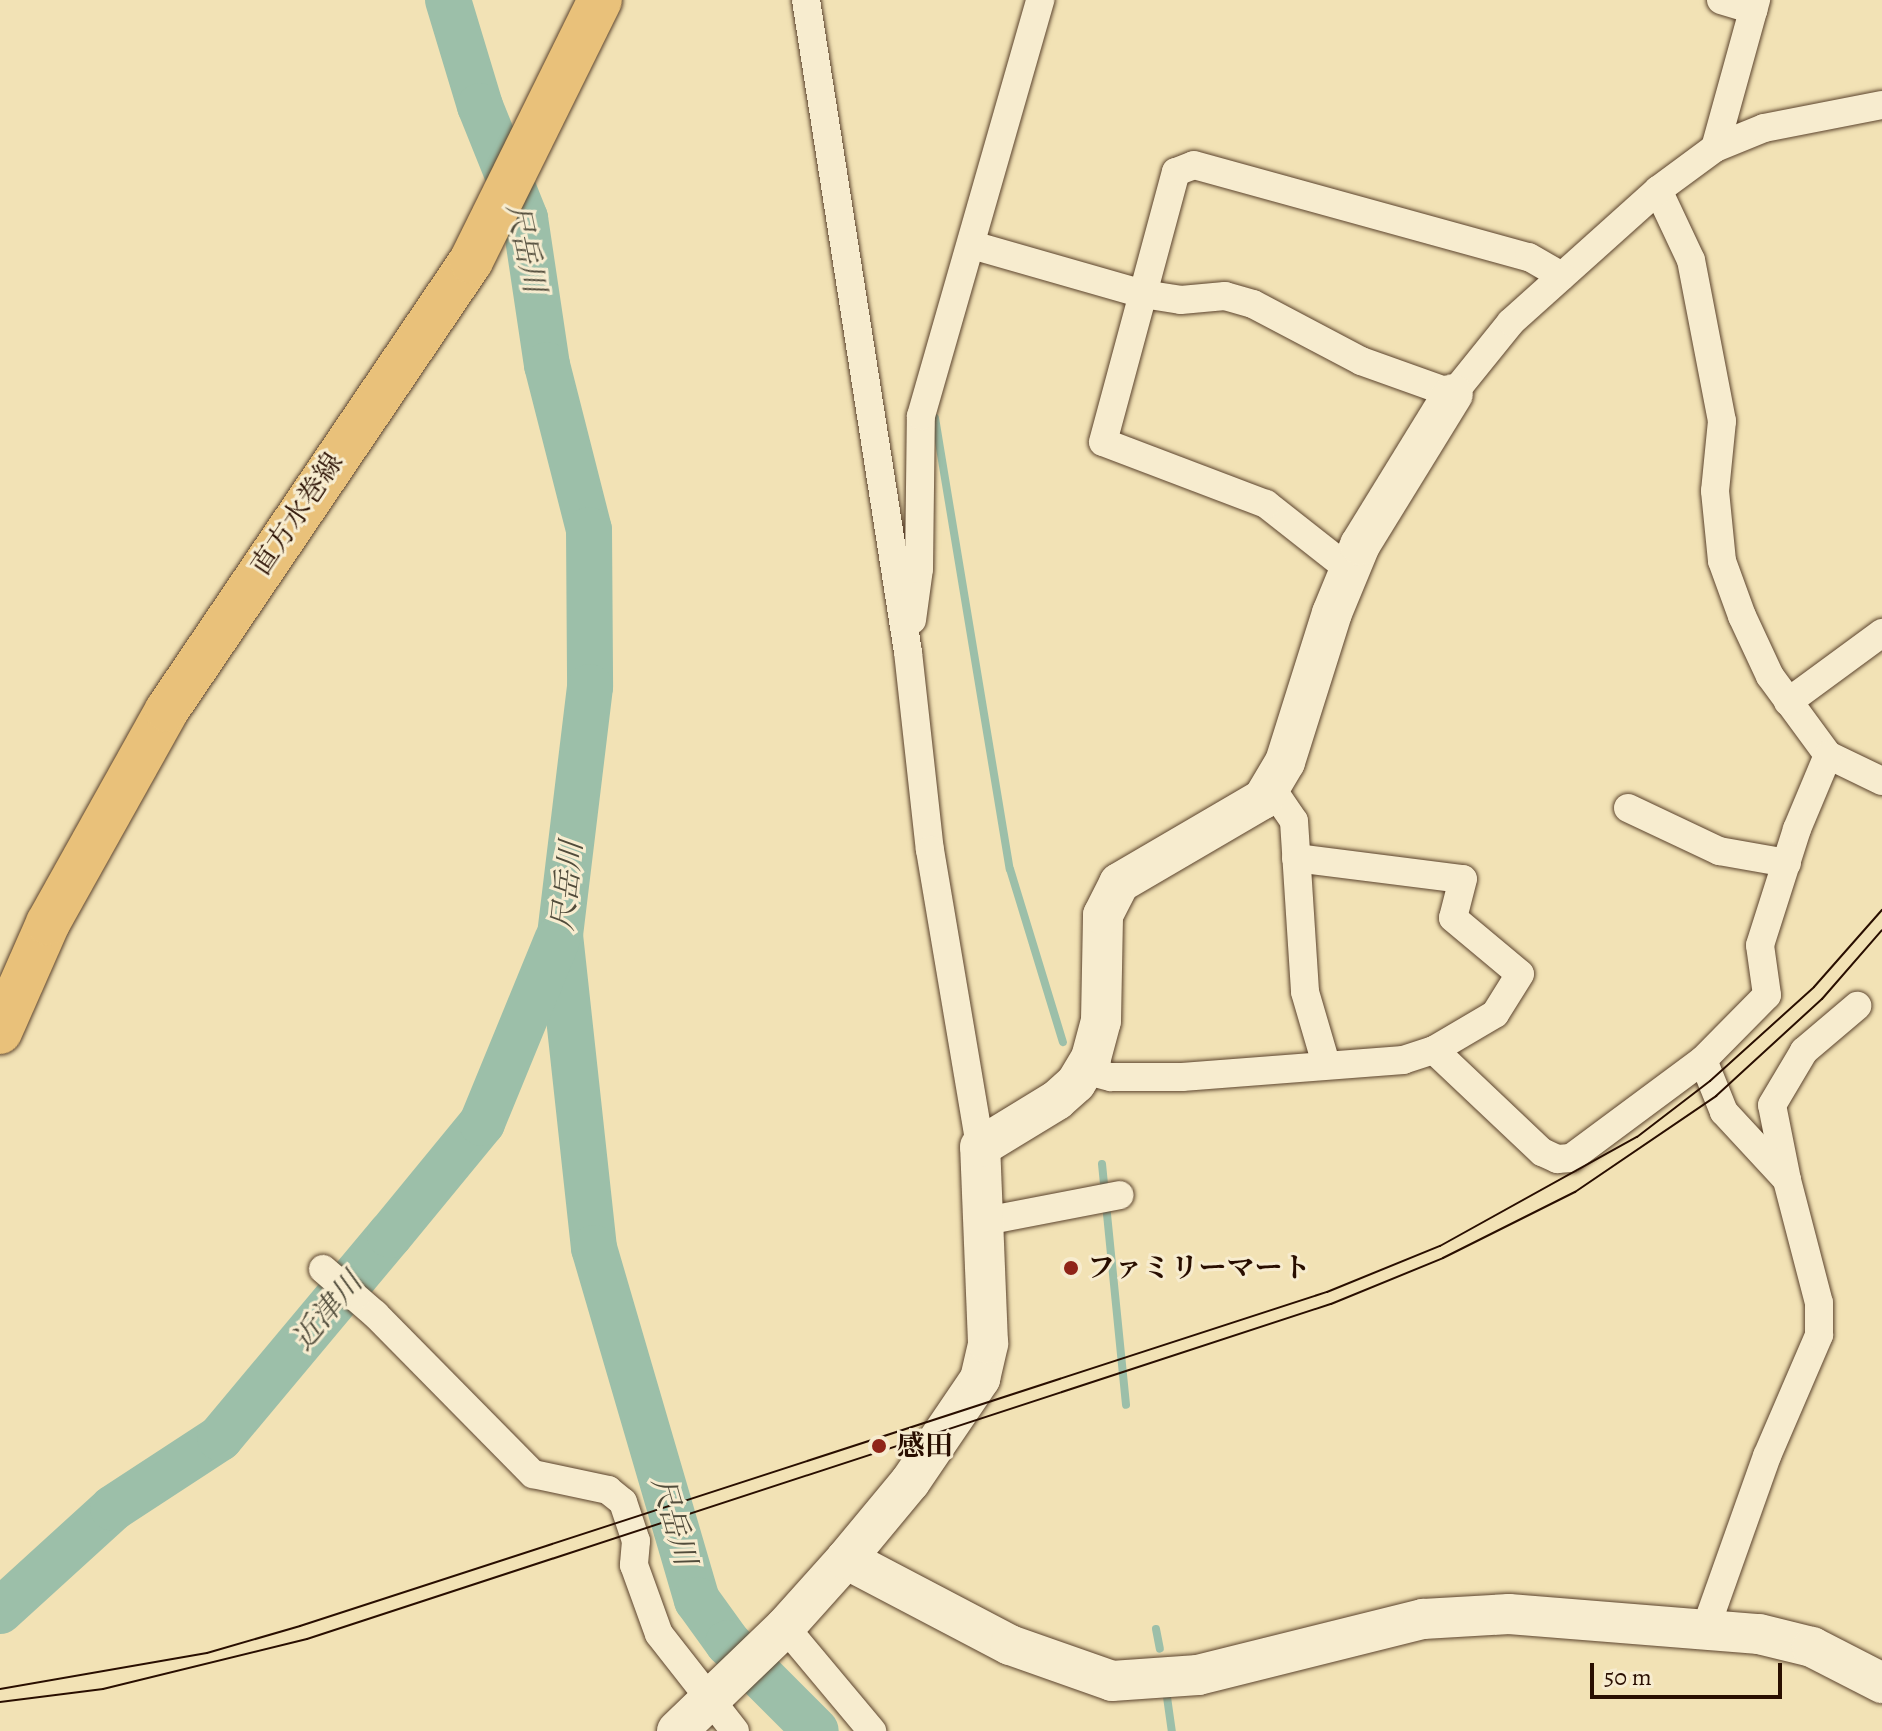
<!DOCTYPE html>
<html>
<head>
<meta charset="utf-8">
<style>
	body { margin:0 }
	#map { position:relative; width:1882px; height:1731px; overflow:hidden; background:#f2e2b5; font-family:Alegreya,"Noto Serif JP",serif }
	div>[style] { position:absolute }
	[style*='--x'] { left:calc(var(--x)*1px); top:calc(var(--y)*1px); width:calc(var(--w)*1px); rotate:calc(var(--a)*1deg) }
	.stream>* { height:8px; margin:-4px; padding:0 4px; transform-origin:4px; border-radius:4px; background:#9cbfa9 }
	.river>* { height:46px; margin:-23px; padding:0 23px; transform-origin:23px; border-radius:23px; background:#9cbfa9 }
	.roads { filter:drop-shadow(0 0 2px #5b432d) drop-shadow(0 0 2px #5b432d) }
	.street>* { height:28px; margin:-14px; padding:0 14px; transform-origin:14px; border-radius:14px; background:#f7eccf }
	.secondary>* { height:40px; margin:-20px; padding:0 20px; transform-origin:20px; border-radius:20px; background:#f7eccf }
	.primary>* { height:44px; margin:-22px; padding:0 22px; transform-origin:22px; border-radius:22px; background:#e9c17a }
	.tram>* { height:2px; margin:-1px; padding:0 1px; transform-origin:1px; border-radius:1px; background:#290e00 }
	.dots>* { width:22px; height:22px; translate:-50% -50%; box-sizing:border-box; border:4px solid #f7eccf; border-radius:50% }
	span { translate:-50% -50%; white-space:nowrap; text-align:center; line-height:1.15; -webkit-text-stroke:6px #f7eccf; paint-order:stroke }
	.street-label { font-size:28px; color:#290e00 }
	.poi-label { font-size:28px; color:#290e00; font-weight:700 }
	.left { translate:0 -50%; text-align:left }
	.water-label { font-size:30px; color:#514c3b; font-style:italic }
	.scale { position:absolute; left:1590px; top:1663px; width:192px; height:36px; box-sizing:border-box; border:4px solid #290e00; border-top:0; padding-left:10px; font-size:24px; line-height:28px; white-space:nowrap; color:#290e00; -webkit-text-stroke:6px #f7eccf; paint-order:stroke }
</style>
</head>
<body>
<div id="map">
	<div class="stream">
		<i style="--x:935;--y:418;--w:457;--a:80.6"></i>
		<i style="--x:1010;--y:869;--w:181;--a:73"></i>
		<i style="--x:1102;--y:1164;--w:242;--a:84.3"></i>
		<i style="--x:1156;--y:1629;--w:20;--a:79"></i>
		<i style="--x:1167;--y:1697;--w:34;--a:82"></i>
	</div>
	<div class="river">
		<i style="--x:448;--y:0;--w:111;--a:73.2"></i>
		<i style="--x:480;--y:106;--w:121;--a:68.1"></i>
		<i style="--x:525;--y:218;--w:149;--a:81.5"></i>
		<i style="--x:547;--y:365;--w:170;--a:75.7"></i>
		<i style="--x:589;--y:530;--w:157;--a:89.6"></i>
		<i style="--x:590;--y:687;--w:250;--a:96.9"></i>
		<i style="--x:560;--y:935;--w:315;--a:83.8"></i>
		<i style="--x:594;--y:1248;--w:367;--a:73.7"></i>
		<i style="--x:697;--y:1600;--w:53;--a:54.2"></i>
		<i style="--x:728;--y:1643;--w:124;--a:45"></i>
		<i style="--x:0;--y:1611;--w:153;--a:-42.3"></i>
		<i style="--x:113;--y:1508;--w:128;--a:-33.2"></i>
		<i style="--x:220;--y:1438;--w:265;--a:-50.1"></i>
		<i style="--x:390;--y:1235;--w:145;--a:-50.6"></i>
		<i style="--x:482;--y:1123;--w:198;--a:-67.7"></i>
	</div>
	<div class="roads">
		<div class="street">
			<i style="--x:806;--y:0;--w:660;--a:81.11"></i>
			<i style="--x:908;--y:652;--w:199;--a:83.7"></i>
			<i style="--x:930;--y:850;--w:301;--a:80.4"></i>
			<i style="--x:1721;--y:0;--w:34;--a:17"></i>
			<i style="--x:1715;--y:148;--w:154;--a:-74.5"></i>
			<i style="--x:1658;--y:190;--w:77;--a:64.8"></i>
			<i style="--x:1691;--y:260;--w:164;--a:79.1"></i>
			<i style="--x:1722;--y:421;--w:70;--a:95.7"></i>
			<i style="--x:1715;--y:491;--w:70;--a:84.3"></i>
			<i style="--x:1722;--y:561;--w:59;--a:70"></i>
			<i style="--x:1742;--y:616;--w:66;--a:65"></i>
			<i style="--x:1770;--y:676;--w:98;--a:53.7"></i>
			<i style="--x:1828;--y:755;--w:60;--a:25.7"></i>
			<i style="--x:972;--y:245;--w:178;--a:16"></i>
			<i style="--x:1143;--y:294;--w:38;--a:9"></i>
			<i style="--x:1181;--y:300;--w:44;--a:-5.2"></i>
			<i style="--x:1225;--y:296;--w:29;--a:16"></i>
			<i style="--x:1253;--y:304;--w:122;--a:27.8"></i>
			<i style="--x:1361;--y:361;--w:98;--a:19.7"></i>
			<i style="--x:1453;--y:394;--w:92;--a:-51.1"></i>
			<i style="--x:1511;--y:322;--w:198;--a:-41.9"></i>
			<i style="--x:1658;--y:190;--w:71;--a:-36.4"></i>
			<i style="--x:1715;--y:148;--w:53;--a:-22.2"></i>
			<i style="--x:1764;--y:128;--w:120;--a:-11"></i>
			<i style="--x:1350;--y:570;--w:107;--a:-141.8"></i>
			<i style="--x:1266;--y:504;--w:174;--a:-159.2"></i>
			<i style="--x:1103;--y:442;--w:280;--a:-74.9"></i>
			<i style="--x:1176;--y:172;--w:19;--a:-21"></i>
			<i style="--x:1194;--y:165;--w:347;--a:15.4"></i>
			<i style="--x:1529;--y:257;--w:38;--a:30"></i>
			<i style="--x:912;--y:620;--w:51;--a:-82.2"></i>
			<i style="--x:919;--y:569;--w:153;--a:-89.3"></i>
			<i style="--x:921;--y:416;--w:433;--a:-74"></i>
			<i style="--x:1788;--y:702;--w:117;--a:-36.3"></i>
			<i style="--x:1270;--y:786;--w:42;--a:55.6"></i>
			<i style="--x:1294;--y:821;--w:171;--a:86.3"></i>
			<i style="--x:1305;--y:992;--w:75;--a:73.7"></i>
			<i style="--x:1628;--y:808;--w:101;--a:25.3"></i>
			<i style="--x:1719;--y:851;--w:69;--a:10"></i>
			<i style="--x:1296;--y:858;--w:168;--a:7.2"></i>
			<i style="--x:1463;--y:879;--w:40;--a:104.4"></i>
			<i style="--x:1453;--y:918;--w:87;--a:39.9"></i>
			<i style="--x:1520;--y:974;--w:47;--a:122"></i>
			<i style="--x:1495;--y:1014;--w:71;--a:149.5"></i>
			<i style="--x:1084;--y:1070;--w:28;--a:15"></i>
			<i style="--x:1111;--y:1077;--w:71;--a:0"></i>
			<i style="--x:1182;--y:1077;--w:222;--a:-4.4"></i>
			<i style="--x:1403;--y:1060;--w:33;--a:-18"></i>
			<i style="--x:1434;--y:1050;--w:149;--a:43.4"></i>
			<i style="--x:1542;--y:1152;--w:17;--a:25"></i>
			<i style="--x:1557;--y:1159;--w:14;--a:-4"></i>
			<i style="--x:1571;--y:1158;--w:164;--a:-36.6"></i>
			<i style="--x:1787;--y:1180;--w:76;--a:-101.3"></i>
			<i style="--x:1772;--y:1105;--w:63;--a:-59.3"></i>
			<i style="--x:1804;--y:1051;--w:70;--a:-40.3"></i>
			<i style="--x:985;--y:1221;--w:137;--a:-10.9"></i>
			<i style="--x:323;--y:1269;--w:69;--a:40.9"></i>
			<i style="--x:375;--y:1314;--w:225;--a:45.4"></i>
			<i style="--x:533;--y:1474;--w:77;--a:12"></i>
			<i style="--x:608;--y:1490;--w:19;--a:39"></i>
			<i style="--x:623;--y:1502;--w:41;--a:71.6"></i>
			<i style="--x:636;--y:1541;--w:24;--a:95"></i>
			<i style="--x:634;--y:1565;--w:73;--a:70.1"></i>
			<i style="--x:659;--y:1634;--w:123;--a:51.9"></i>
			<i style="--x:785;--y:1627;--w:136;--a:50.1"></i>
			<i style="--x:1705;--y:1630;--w:185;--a:-70.4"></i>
			<i style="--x:1767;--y:1456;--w:132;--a:-66.7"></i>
			<i style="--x:1819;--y:1335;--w:32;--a:-90"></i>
			<i style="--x:1819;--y:1303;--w:127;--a:-104.6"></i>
			<i style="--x:1787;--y:1180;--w:93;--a:-132.8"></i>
			<i style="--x:1724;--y:1112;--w:56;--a:-112"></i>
			<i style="--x:1703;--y:1060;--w:91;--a:-45.4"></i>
			<i style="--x:1767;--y:995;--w:50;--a:-98"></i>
			<i style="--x:1760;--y:945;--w:122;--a:-72.3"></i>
			<i style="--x:1797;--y:829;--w:80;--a:-67.3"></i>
		</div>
		<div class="secondary">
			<i style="--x:846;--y:1559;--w:185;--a:27.7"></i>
			<i style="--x:1010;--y:1645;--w:108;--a:19.4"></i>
			<i style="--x:1112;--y:1681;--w:86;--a:-4"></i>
			<i style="--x:1198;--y:1675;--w:232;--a:-14"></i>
			<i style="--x:1423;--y:1619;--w:86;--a:-3.3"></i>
			<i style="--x:1509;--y:1614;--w:251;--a:4.6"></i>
			<i style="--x:1759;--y:1634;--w:55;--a:13.8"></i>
			<i style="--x:1812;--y:1647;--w:79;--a:27.2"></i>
			<i style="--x:677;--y:1731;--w:150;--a:-43.9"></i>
			<i style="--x:785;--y:1627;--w:91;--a:-48.1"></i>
			<i style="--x:846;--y:1559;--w:100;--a:-50.3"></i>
			<i style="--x:910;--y:1482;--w:125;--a:-55.8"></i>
			<i style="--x:980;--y:1379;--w:37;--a:-77"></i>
			<i style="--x:988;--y:1343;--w:196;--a:-92.3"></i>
			<i style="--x:980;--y:1147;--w:90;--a:-31.4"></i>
			<i style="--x:1057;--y:1100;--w:25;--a:-42"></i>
			<i style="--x:1076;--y:1083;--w:29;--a:-59"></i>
			<i style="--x:1091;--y:1058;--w:38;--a:-75"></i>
			<i style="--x:1101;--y:1021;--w:106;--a:-88.9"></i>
			<i style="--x:1103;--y:915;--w:36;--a:-63"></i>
			<i style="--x:1119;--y:883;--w:167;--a:-30.3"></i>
			<i style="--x:1263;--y:799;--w:43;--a:-59.3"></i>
			<i style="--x:1285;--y:762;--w:156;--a:-72.5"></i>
			<i style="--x:1332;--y:613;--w:74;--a:-67.6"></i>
			<i style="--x:1360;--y:545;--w:177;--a:-58.4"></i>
		</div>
		<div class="primary">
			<i style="--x:0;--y:1032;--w:119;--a:-66.2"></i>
			<i style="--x:48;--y:923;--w:244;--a:-60.8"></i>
			<i style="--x:167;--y:710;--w:542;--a:-55.9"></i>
			<i style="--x:471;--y:261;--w:291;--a:-63.7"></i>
		</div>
	</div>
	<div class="tram">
		<i style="--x:0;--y:1689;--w:210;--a:-9.9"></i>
		<i style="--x:207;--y:1653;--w:97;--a:-16.2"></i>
		<i style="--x:300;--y:1626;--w:1080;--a:-18.02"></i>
		<i style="--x:1327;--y:1292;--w:122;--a:-22.2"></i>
		<i style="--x:1440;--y:1246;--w:225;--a:-29"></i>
		<i style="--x:1637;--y:1137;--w:92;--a:-37.5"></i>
		<i style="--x:1710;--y:1081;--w:140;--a:-42.1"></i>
		<i style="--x:1814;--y:987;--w:103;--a:-48.6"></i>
		<i style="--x:0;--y:1702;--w:104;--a:-7.2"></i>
		<i style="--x:103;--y:1689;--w:210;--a:-13.8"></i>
		<i style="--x:307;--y:1639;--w:1077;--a:-18.12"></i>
		<i style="--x:1331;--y:1304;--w:121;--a:-22.3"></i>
		<i style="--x:1443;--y:1258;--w:148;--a:-26.6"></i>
		<i style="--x:1575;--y:1192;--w:171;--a:-34.2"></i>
		<i style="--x:1716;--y:1096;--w:144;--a:-42.5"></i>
		<i style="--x:1822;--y:999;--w:91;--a:-49"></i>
	</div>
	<div class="dots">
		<i style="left:1071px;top:1268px;background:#8f2418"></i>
		<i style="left:879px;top:1446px;background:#8f2418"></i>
	</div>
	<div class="street-label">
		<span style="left:297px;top:514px;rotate:-56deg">直方水巻線</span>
	</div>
	<div class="poi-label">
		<span class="left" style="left:1087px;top:1268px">ファミリーマート</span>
		<span class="left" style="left:897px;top:1446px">感田</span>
	</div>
	<div class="water-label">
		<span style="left:526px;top:248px;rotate:78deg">尺岳川</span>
		<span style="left:567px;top:886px;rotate:-84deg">尺岳川</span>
		<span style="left:327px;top:1311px;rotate:-50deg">近津川</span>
		<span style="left:674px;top:1521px;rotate:74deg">尺岳川</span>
	</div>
	<div class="scale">50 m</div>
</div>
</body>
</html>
